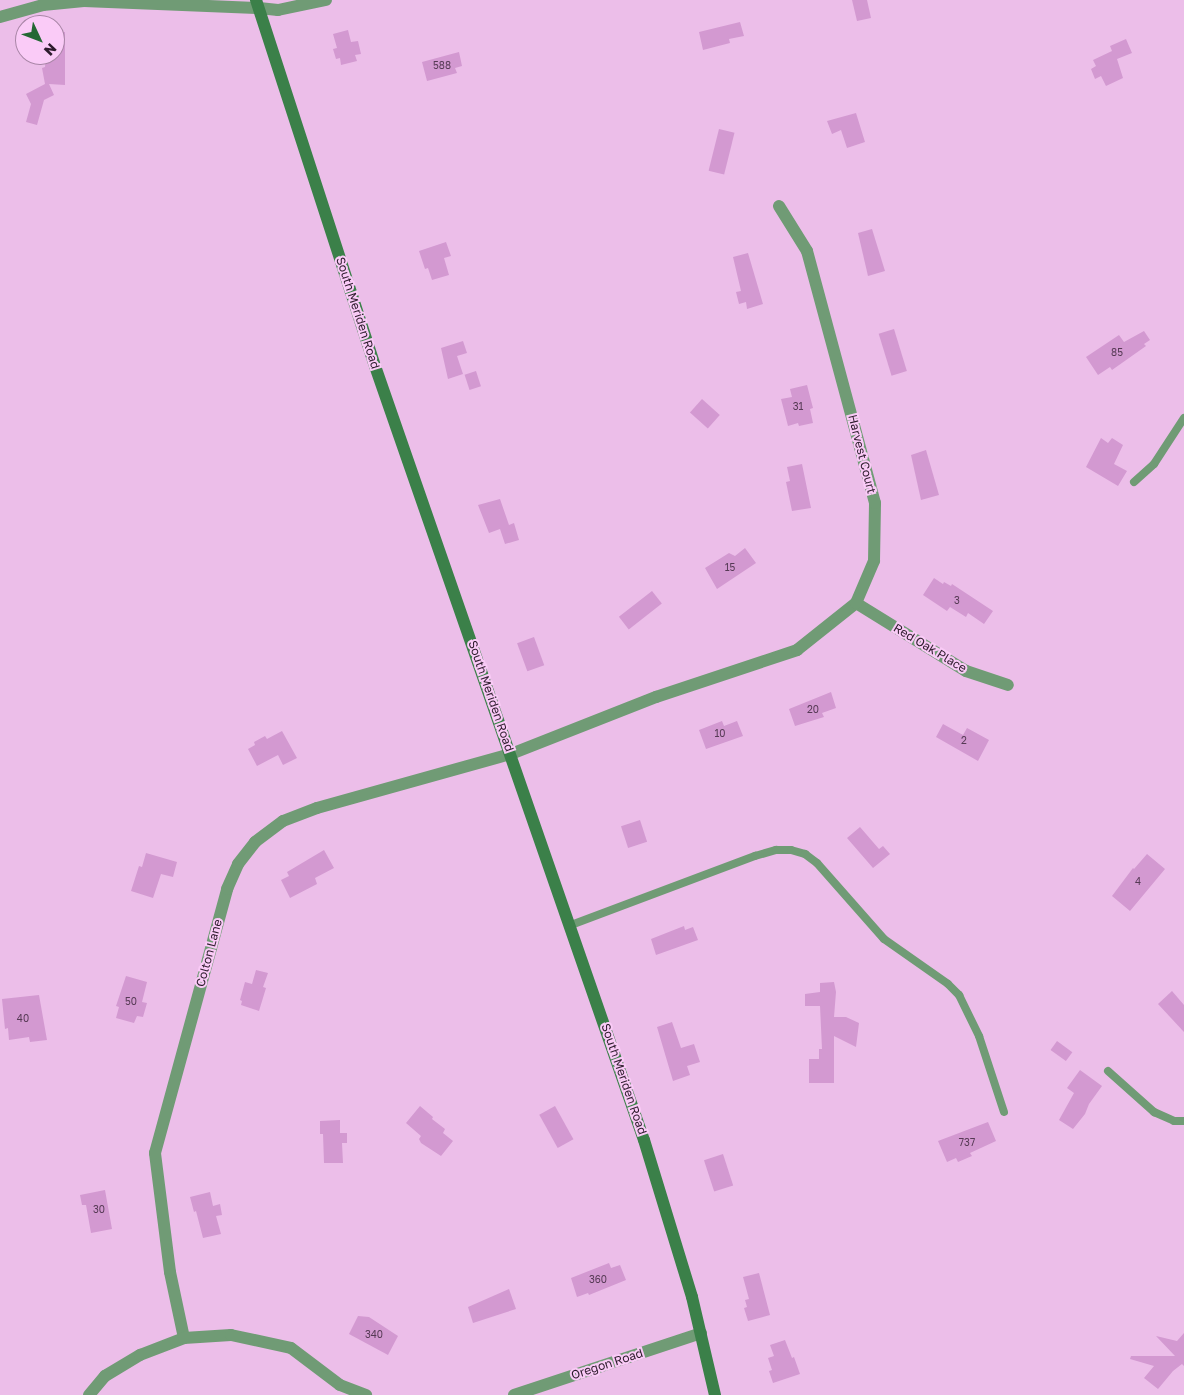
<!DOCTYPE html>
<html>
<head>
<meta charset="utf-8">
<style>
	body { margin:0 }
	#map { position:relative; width:1184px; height:1395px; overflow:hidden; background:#ecbee9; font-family:"Golos Text",sans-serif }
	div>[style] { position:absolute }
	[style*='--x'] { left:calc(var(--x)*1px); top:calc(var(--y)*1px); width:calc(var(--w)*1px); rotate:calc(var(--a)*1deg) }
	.building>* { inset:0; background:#d399d1; transform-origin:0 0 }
	.service>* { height:8px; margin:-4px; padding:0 4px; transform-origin:4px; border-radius:4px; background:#709b75 }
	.minor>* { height:12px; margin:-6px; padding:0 6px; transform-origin:6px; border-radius:6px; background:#709b75 }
	.tertiary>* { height:12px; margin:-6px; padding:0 6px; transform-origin:6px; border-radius:6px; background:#709b75 }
	.secondary>* { height:12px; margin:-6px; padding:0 6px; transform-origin:6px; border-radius:6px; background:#3b8049 }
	span { translate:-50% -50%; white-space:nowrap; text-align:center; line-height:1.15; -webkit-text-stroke:4px #facbf7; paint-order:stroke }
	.number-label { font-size:10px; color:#563a55 }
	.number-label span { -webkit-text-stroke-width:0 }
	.street-label { font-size:12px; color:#2d1b2c }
	.north { position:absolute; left:15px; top:15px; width:50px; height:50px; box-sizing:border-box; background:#facbf7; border:1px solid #a885a6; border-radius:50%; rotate:133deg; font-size:14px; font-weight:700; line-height:20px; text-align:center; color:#2d1b2c }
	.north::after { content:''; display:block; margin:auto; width:18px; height:22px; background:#246834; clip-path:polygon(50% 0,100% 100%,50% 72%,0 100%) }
</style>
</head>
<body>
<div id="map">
	<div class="building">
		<i style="clip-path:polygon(852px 0,867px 0,871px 18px,857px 21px)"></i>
		<i style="clip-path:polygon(740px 22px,744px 36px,729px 39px,730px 43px,703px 50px,699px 32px)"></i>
		<i style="clip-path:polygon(348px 30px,351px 42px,358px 41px,361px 54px,355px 55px,357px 61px,341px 65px,340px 58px,336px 59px,333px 49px,337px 48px,333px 34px)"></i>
		<i style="clip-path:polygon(55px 32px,65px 32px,65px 85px,49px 84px,54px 95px,44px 100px,37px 125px,26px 122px,31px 104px,26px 94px,45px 84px,42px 68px,45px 67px,46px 55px,55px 55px)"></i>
		<i style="clip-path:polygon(1126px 39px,1132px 53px,1117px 59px,1123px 78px,1106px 86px,1101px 76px,1095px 79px,1091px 69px,1096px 66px,1093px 60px,1112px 51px,1110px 46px)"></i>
		<i style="clip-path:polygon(459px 52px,462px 66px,455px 68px,457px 73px,427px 81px,422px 62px)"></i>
		<i style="clip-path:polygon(856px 113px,865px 142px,847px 148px,841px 130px,832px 134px,827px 121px)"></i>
		<i style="left:719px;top:129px;width:16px;height:43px;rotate:14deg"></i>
		<i style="clip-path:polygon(872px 229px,885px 271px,868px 276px,858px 233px)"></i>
		<i style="clip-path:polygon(446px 242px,451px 256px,444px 258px,449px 275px,432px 280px,428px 268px,425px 269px,419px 251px)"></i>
		<i style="clip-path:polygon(748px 253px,763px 304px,747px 309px,746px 302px,739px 304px,736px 292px,741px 291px,733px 257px)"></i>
		<i style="left:894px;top:329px;width:44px;height:16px;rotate:73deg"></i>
		<i style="clip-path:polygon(1144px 331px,1150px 340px,1144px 344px,1146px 346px,1112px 370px,1110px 367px,1098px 375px,1086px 357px,1119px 335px,1124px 342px)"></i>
		<i style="clip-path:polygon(463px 341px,467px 353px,457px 356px,463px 374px,448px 379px,441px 348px)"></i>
		<i style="left:476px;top:371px;width:16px;height:12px;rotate:72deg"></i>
		<i style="clip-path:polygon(807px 385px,813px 408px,810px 409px,813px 423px,799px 426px,798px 423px,788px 426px,781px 399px,792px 397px,790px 389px)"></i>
		<i style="left:702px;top:399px;width:24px;height:18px;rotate:42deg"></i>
		<i style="clip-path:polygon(1101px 438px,1108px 443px,1112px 438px,1123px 445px,1114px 464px,1127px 471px,1118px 486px,1086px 467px)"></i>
		<i style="clip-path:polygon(926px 450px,939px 495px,921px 500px,911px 455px)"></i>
		<i style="clip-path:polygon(802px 464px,811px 508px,792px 511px,786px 482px,790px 481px,787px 467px)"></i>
		<i style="clip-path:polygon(500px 499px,509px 525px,514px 523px,519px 540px,505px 544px,500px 529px,489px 533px,478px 505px)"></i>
		<i style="clip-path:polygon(745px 548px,756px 563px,717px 589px,705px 568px,729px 553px,735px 556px)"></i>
		<i style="clip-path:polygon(934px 578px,943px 584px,944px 582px,951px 586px,952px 584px,993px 611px,984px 624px,968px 613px,966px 617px,950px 607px,947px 611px,923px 595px)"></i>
		<i style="left:652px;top:591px;width:16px;height:42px;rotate:52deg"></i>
		<i style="left:534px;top:637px;width:30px;height:18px;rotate:70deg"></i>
		<i style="clip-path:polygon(831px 692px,836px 708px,822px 713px,824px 717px,795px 726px,789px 709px)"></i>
		<i style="clip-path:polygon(722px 721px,724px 726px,737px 721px,743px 736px,706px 749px,699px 730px)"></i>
		<i style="clip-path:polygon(943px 724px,963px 735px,967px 728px,989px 740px,978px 761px,936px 737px)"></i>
		<i style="clip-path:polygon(282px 731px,297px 758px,283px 765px,278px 755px,257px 766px,248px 749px,255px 745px,254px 742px,265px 736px,267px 739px)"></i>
		<i style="left:640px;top:820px;width:23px;height:20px;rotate:72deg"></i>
		<i style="clip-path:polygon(860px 827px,879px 849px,883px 846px,890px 854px,873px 868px,847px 838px)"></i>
		<i style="clip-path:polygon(324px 850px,334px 868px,315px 878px,317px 884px,290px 898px,281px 880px,289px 876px,287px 872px)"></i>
		<i style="clip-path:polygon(146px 853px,177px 862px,173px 877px,161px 874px,153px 898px,131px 891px,139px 866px,142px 867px)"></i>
		<i style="clip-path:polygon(1147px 854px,1165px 869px,1130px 911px,1112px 896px,1133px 868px,1134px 869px)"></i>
		<i style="clip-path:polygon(684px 926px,685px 930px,693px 927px,698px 940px,656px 955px,651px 939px)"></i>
		<i style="clip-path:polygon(256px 970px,268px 973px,263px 987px,266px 988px,259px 1011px,241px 1005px,242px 1001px,240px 1000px,245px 982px,252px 984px)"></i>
		<i style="clip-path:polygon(126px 976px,147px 982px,142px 1002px,147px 1003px,143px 1017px,137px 1016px,134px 1023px,116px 1018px,119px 1007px,116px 1006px)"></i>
		<i style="clip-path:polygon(834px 982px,836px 992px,834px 1017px,846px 1017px,859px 1023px,856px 1047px,834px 1036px,834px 1083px,809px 1083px,809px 1059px,819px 1059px,819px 1049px,822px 1049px,820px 1006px,805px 1006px,805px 994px,820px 992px,820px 983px)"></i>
		<i style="clip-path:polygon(1172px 991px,1184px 1005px,1184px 1032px,1158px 1004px)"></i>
		<i style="clip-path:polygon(39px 995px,47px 1040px,30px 1042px,29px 1037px,9px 1040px,8px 1028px,5px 1029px,2px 999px)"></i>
		<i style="clip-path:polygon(672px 1022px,681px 1048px,694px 1044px,700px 1062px,687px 1066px,690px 1075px,673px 1081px,657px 1027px)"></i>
		<i style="left:1057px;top:1041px;width:19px;height:11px;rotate:36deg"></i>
		<i style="clip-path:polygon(1080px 1070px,1102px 1086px,1089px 1104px,1085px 1114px,1073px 1129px,1059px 1120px,1074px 1093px,1067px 1088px)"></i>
		<i style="clip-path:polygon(420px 1106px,433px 1117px,432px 1119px,445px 1129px,443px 1133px,453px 1141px,441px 1156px,421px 1143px,419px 1139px,421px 1136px,406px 1123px)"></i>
		<i style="left:555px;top:1106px;width:38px;height:18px;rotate:61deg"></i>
		<i style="clip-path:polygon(340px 1120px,340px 1133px,347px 1133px,347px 1143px,342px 1143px,343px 1163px,324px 1163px,323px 1134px,320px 1134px,320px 1121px)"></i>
		<i style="clip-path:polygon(988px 1122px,996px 1141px,970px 1153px,972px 1156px,958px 1162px,956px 1158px,947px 1162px,938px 1141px)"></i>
		<i style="left:723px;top:1154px;width:33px;height:20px;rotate:72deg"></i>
		<i style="clip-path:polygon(105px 1190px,112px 1229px,91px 1233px,86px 1205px,82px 1205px,80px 1195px)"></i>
		<i style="clip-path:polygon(210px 1192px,213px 1206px,220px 1204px,222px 1215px,216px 1216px,221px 1234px,203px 1238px,196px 1211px,194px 1212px,190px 1197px)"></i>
		<i style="clip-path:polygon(609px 1263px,611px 1268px,620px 1265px,626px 1280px,589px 1295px,588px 1293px,577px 1297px,571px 1278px)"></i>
		<i style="clip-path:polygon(759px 1273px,770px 1315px,748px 1321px,744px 1308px,747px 1307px,745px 1300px,749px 1299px,743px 1277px)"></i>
		<i style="clip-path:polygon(509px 1289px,516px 1309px,473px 1323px,468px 1307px)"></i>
		<i style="clip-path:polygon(358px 1316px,369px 1317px,398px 1336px,388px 1355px,349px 1334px)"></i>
		<i style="clip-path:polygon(1184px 1333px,1184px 1366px,1182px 1364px,1173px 1371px,1158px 1389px,1144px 1378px,1154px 1366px,1130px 1359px,1131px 1356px,1175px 1356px,1156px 1336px,1177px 1341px)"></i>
		<i style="clip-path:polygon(785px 1340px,792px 1358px,794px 1357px,800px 1374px,773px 1383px,769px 1371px,772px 1370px,768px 1358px,774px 1356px,770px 1345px)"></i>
	</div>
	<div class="service">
		<i style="--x:1134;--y:482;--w:27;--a:-42"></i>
		<i style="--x:1154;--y:464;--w:55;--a:-56.9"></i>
		<i style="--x:571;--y:925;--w:197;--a:-20.6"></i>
		<i style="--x:755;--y:856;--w:22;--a:-16"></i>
		<i style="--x:776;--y:850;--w:15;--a:0"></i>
		<i style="--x:791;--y:850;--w:15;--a:16"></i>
		<i style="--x:805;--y:854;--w:15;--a:37"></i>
		<i style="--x:817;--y:863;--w:101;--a:48.6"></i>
		<i style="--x:884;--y:939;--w:78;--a:35.1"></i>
		<i style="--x:948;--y:984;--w:16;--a:45"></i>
		<i style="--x:959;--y:995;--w:46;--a:64"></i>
		<i style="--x:979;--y:1036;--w:80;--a:71.8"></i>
		<i style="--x:1108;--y:1071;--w:62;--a:41.7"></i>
		<i style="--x:1154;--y:1112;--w:22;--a:24"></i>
		<i style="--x:1174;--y:1121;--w:10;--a:0"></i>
	</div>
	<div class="minor">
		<i style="--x:0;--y:17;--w:45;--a:-15.6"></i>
		<i style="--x:43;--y:5;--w:41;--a:-5.6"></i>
		<i style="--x:84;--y:1;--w:175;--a:2.3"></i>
		<i style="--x:856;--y:603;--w:129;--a:31.7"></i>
		<i style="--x:966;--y:671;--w:44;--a:18.4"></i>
		<i style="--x:184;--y:1338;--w:67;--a:-102"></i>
		<i style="--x:170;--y:1272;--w:120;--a:-97.2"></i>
		<i style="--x:155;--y:1153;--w:274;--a:-74.7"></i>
		<i style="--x:227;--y:889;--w:27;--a:-66"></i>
		<i style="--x:238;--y:864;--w:28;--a:-52"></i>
		<i style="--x:255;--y:842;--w:35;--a:-37"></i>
		<i style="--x:283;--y:821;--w:36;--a:-21"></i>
		<i style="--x:317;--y:808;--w:201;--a:-15.6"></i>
		<i style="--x:511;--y:754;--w:156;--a:-21.5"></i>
		<i style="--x:656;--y:697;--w:149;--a:-18.4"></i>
		<i style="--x:797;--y:650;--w:75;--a:-38.5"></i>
		<i style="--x:856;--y:603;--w:46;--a:-66.8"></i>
		<i style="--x:874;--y:561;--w:58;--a:-89"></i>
		<i style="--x:875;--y:503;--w:261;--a:-105.1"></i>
		<i style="--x:807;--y:251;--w:53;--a:-121.9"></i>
		<i style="--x:89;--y:1395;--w:25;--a:-50"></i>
		<i style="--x:105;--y:1376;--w:41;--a:-31"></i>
		<i style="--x:140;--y:1355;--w:47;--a:-21.1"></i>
		<i style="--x:184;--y:1338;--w:47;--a:-3.7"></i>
		<i style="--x:231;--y:1335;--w:61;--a:12.2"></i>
		<i style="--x:291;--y:1348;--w:61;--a:37.1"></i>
		<i style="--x:340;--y:1385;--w:28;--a:21"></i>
		<i style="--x:514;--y:1395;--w:197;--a:-18.3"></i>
	</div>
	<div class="tertiary">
		<i style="--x:259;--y:8;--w:19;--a:6"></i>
		<i style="--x:278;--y:10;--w:49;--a:-11.8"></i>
	</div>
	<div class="secondary">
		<i style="--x:256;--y:0;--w:385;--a:72"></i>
		<i style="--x:375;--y:366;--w:819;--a:70.84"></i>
		<i style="--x:644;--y:1140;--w:164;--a:73"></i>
		<i style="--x:692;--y:1297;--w:101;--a:76.8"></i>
	</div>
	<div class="number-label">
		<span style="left:442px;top:66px">588</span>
		<span style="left:1117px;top:353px">85</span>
		<span style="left:798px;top:407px">31</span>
		<span style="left:730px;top:568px">15</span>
		<span style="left:957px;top:601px">3</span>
		<span style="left:813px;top:710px">20</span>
		<span style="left:720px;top:734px">10</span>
		<span style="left:964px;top:741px">2</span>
		<span style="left:1138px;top:882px">4</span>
		<span style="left:131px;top:1002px">50</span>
		<span style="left:23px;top:1019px">40</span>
		<span style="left:967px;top:1143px">737</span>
		<span style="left:99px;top:1210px">30</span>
		<span style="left:598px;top:1280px">360</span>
		<span style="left:374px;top:1335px">340</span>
	</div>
	<div class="street-label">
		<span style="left:358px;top:313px;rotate:72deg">South Meriden Road</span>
		<span style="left:862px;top:454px;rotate:76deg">Harvest Court</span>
		<span style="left:930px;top:648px;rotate:31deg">Red Oak Place</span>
		<span style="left:491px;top:696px;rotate:71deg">South Meriden Road</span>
		<span style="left:209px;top:953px;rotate:-75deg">Colton Lane</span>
		<span style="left:624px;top:1079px;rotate:71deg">South Meriden Road</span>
		<span style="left:607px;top:1364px;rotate:-18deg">Oregon Road</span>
	</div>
	<div class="north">N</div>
</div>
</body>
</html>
